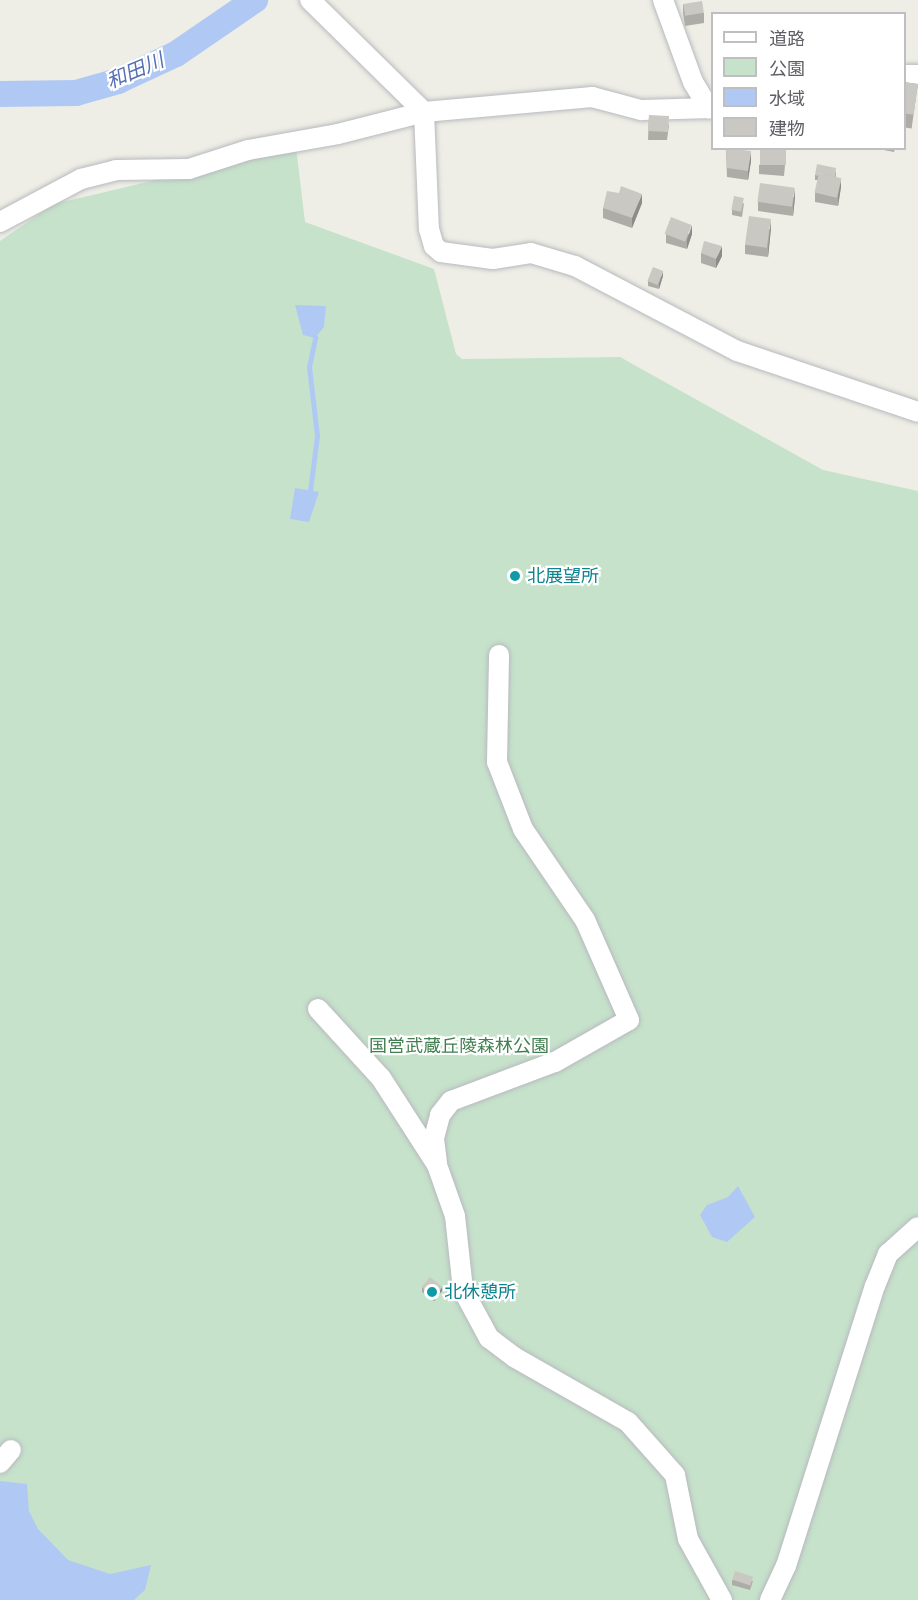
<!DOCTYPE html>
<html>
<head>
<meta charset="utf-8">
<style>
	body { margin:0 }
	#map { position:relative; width:918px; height:1600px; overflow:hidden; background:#eeeee6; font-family:Roboto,"Noto Sans JP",sans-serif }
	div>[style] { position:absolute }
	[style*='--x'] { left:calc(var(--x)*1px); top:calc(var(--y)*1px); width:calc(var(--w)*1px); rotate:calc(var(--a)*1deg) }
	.green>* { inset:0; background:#c6e2cb }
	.water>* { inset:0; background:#b0c9f4 }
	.stream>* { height:4.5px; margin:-2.25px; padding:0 2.25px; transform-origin:2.25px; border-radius:2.25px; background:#b0c9f4 }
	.river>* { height:26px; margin:-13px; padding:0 13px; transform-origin:13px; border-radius:13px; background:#b0c9f4 }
	.roads { filter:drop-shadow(0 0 2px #b8b9be) drop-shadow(0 0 2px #b8b9be) }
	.minor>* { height:20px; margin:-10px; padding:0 10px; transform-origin:10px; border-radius:10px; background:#fff }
	.wall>* { inset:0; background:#adaca7; transform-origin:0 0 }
	.shaded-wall>* { inset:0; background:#8d8c88 }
	.building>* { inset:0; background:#c9c8c2; transform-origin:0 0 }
	.dots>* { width:16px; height:16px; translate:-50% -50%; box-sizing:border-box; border:3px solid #fff; border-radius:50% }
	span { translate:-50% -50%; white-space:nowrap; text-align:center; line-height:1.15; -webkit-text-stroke:4.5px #fff; paint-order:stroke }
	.culture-label { font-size:18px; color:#0d838f }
	.left { translate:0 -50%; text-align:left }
	.park-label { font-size:18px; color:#418050 }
	.water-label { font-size:20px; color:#5571b4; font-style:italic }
	.legend { position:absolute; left:711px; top:12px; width:195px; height:138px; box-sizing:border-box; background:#fff; border:2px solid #bfbfc1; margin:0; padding:8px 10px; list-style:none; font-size:18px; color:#5e5f64 }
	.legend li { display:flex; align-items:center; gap:12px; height:30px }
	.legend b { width:30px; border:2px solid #bfbfc1 }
</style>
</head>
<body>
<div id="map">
	<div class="green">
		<i style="clip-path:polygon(296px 147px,305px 222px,434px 269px,456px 354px,462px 359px,620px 357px,823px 470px,918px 491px,918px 1600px,0 1600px,0 241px,54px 204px)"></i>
	</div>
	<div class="water">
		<i style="clip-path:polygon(295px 305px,326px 306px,324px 327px,315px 338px,303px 335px)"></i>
		<i style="clip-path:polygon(295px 488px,319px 492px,309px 522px,290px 519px)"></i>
		<i style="clip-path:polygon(738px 1186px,755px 1217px,727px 1242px,712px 1237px,700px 1215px,707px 1205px,728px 1197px)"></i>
		<i style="clip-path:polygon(0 1481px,27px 1484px,29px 1511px,38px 1529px,68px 1560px,110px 1574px,151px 1565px,145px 1590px,134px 1600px,0 1600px)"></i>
	</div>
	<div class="stream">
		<i style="--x:310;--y:491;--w:55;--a:-82.7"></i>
		<i style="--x:317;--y:436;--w:69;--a:-96.6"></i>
		<i style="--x:309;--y:367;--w:30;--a:-78"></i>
	</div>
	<div class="river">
		<i style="--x:0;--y:94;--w:76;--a:-0.8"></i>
		<i style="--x:76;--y:93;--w:44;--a:-15.9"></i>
		<i style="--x:118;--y:81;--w:64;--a:-25"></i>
		<i style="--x:176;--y:54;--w:96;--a:-34.4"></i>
	</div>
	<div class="roads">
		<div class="minor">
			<i style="--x:310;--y:0;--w:160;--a:44.5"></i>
			<i style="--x:424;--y:112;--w:117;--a:87.6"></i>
			<i style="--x:429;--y:229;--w:18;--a:74"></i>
			<i style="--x:434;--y:246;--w:9;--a:41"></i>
			<i style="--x:441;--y:252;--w:52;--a:7.7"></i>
			<i style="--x:493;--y:259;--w:38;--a:-9"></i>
			<i style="--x:531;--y:253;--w:46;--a:16.5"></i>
			<i style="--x:575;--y:266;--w:183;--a:27.7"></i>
			<i style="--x:737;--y:351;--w:191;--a:18.6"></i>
			<i style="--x:663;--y:0;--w:87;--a:69.9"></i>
			<i style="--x:693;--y:82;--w:31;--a:59"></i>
			<i style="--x:904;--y:75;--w:14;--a:0"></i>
			<i style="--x:0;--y:222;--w:92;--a:-28"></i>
			<i style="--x:81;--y:179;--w:36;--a:-14"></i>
			<i style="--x:116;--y:170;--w:73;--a:-0.8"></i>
			<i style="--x:189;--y:169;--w:62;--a:-17.9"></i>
			<i style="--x:248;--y:150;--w:91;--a:-10.1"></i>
			<i style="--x:338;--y:134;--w:89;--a:-14.3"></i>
			<i style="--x:424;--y:112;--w:169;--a:-5.1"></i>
			<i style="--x:592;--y:97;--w:51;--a:14.9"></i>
			<i style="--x:641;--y:110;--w:71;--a:-1.6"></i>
			<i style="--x:318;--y:1009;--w:93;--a:47.6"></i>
			<i style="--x:381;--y:1078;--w:103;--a:57.2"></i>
			<i style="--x:437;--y:1165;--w:54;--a:70.6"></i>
			<i style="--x:455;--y:1216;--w:74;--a:83.8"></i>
			<i style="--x:463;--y:1290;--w:55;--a:61.6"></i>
			<i style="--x:489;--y:1338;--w:31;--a:37"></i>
			<i style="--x:514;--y:1357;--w:131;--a:29.7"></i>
			<i style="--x:628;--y:1422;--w:71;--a:48.4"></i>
			<i style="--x:675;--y:1475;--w:65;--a:78.5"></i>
			<i style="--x:688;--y:1539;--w:70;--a:60.9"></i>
			<i style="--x:437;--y:1163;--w:25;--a:-97"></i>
			<i style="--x:434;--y:1138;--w:24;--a:-75"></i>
			<i style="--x:440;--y:1115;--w:18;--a:-52"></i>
			<i style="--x:451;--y:1101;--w:111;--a:-20.6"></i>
			<i style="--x:555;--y:1062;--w:85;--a:-29.6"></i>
			<i style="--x:629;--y:1020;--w:109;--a:-113.7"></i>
			<i style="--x:585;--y:920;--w:110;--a:-124.3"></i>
			<i style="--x:523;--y:829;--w:72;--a:-111.2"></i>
			<i style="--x:497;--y:762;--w:107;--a:-88.9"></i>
			<i style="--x:0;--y:1463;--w:17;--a:-50"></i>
			<i style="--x:770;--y:1600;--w:38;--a:-65"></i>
			<i style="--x:786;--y:1566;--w:294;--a:-72.4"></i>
			<i style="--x:875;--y:1286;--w:35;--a:-68"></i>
			<i style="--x:888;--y:1254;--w:40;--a:-42"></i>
		</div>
	</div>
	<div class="wall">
		<i style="clip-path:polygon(683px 4px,704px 13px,704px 23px,685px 26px,683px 13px)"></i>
		<i style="left:904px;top:82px;width:14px;height:45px;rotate:8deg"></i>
		<i style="clip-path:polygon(649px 115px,669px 125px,667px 140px,648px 140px)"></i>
		<i style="clip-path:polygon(726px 148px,751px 161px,748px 180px,727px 177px)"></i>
		<i style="clip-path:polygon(873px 148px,895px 148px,894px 152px)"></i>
		<i style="clip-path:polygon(786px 154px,784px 176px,759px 174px,759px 165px)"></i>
		<i style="clip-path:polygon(836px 172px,836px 177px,841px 187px,838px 206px,815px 202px,815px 193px,818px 180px,815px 180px,815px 175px)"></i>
		<i style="clip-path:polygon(619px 193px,642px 203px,632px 228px,603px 218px,603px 208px)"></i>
		<i style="clip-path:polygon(795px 197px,793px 216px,758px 211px,758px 202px)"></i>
		<i style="clip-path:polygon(744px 203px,742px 217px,732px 215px,732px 210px)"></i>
		<i style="clip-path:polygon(771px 228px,768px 257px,745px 254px,745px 245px)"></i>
		<i style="clip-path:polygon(666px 234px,692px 234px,687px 249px,666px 243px)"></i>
		<i style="clip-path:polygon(701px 253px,722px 256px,716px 268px,701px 263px)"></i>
		<i style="clip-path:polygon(663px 276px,659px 289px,648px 286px,648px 281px)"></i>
		<i style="clip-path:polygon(422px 1287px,442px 1291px,434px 1301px,422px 1292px)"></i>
		<i style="clip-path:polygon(732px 1580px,753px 1581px,750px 1590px,732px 1585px)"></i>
	</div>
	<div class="shaded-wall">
		<i style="clip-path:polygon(751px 151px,751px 161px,748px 180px,748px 171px)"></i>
		<i style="clip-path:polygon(841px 178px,841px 187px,838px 206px,838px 197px)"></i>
		<i style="clip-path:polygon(795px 188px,795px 197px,793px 216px,793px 206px)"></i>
		<i style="clip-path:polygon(642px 194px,642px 203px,632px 228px,632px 218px)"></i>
		<i style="clip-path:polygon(771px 219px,771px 228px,768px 257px,768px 248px)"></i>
		<i style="clip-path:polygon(692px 225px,692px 234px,687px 249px,687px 240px)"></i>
		<i style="clip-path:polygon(722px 246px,722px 256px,716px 268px,716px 259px)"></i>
		<i style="clip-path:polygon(663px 271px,663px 276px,659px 289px,659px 284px)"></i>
		<i style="clip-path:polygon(442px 1287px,442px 1291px,434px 1301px,434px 1296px)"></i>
	</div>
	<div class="building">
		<i style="left:702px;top:1px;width:12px;height:19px;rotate:81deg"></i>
		<i style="left:904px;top:82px;width:14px;height:31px;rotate:8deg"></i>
		<i style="left:649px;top:115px;width:20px;height:16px;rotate:3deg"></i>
		<i style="clip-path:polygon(726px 148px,751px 151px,748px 171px,727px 168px)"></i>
		<i style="left:760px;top:148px;width:26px;height:17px"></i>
		<i style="clip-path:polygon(817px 164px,836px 168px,835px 177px,819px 173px,818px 176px,815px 175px)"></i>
		<i style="left:819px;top:173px;width:23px;height:20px;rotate:13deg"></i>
		<i style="left:760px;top:183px;width:35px;height:19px;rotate:8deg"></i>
		<i style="clip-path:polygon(621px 186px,642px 194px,632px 218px,603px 208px,607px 191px,619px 193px)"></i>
		<i style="left:734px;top:196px;width:10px;height:14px;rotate:11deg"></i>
		<i style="left:749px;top:216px;width:22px;height:29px;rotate:8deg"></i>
		<i style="left:671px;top:217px;width:22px;height:18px;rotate:21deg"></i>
		<i style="clip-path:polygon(704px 241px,722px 246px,716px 259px,701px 253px)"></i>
		<i style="left:653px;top:267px;width:11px;height:15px;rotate:22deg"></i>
		<i style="left:430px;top:1277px;width:16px;height:13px;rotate:40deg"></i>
		<i style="left:735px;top:1571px;width:19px;height:9px;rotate:18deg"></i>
	</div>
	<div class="dots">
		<i style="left:515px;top:576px;background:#0f9aa8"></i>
		<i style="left:432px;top:1292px;background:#0f9aa8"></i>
	</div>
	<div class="culture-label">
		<span class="left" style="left:527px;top:576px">北展望所</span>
		<span class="left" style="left:444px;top:1292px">北休憩所</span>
	</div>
	<div class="park-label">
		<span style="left:459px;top:1046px">国営武蔵丘陵森林公園</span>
	</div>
	<div class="water-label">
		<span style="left:135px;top:71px;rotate:-23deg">和田川</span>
	</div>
	<ul class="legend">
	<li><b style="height:8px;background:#fff"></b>道路</li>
	<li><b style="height:16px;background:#c6e2cb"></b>公園</li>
	<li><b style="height:16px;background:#b0c9f4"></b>水域</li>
	<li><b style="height:16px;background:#c9c8c2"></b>建物</li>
	</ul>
</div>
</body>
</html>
